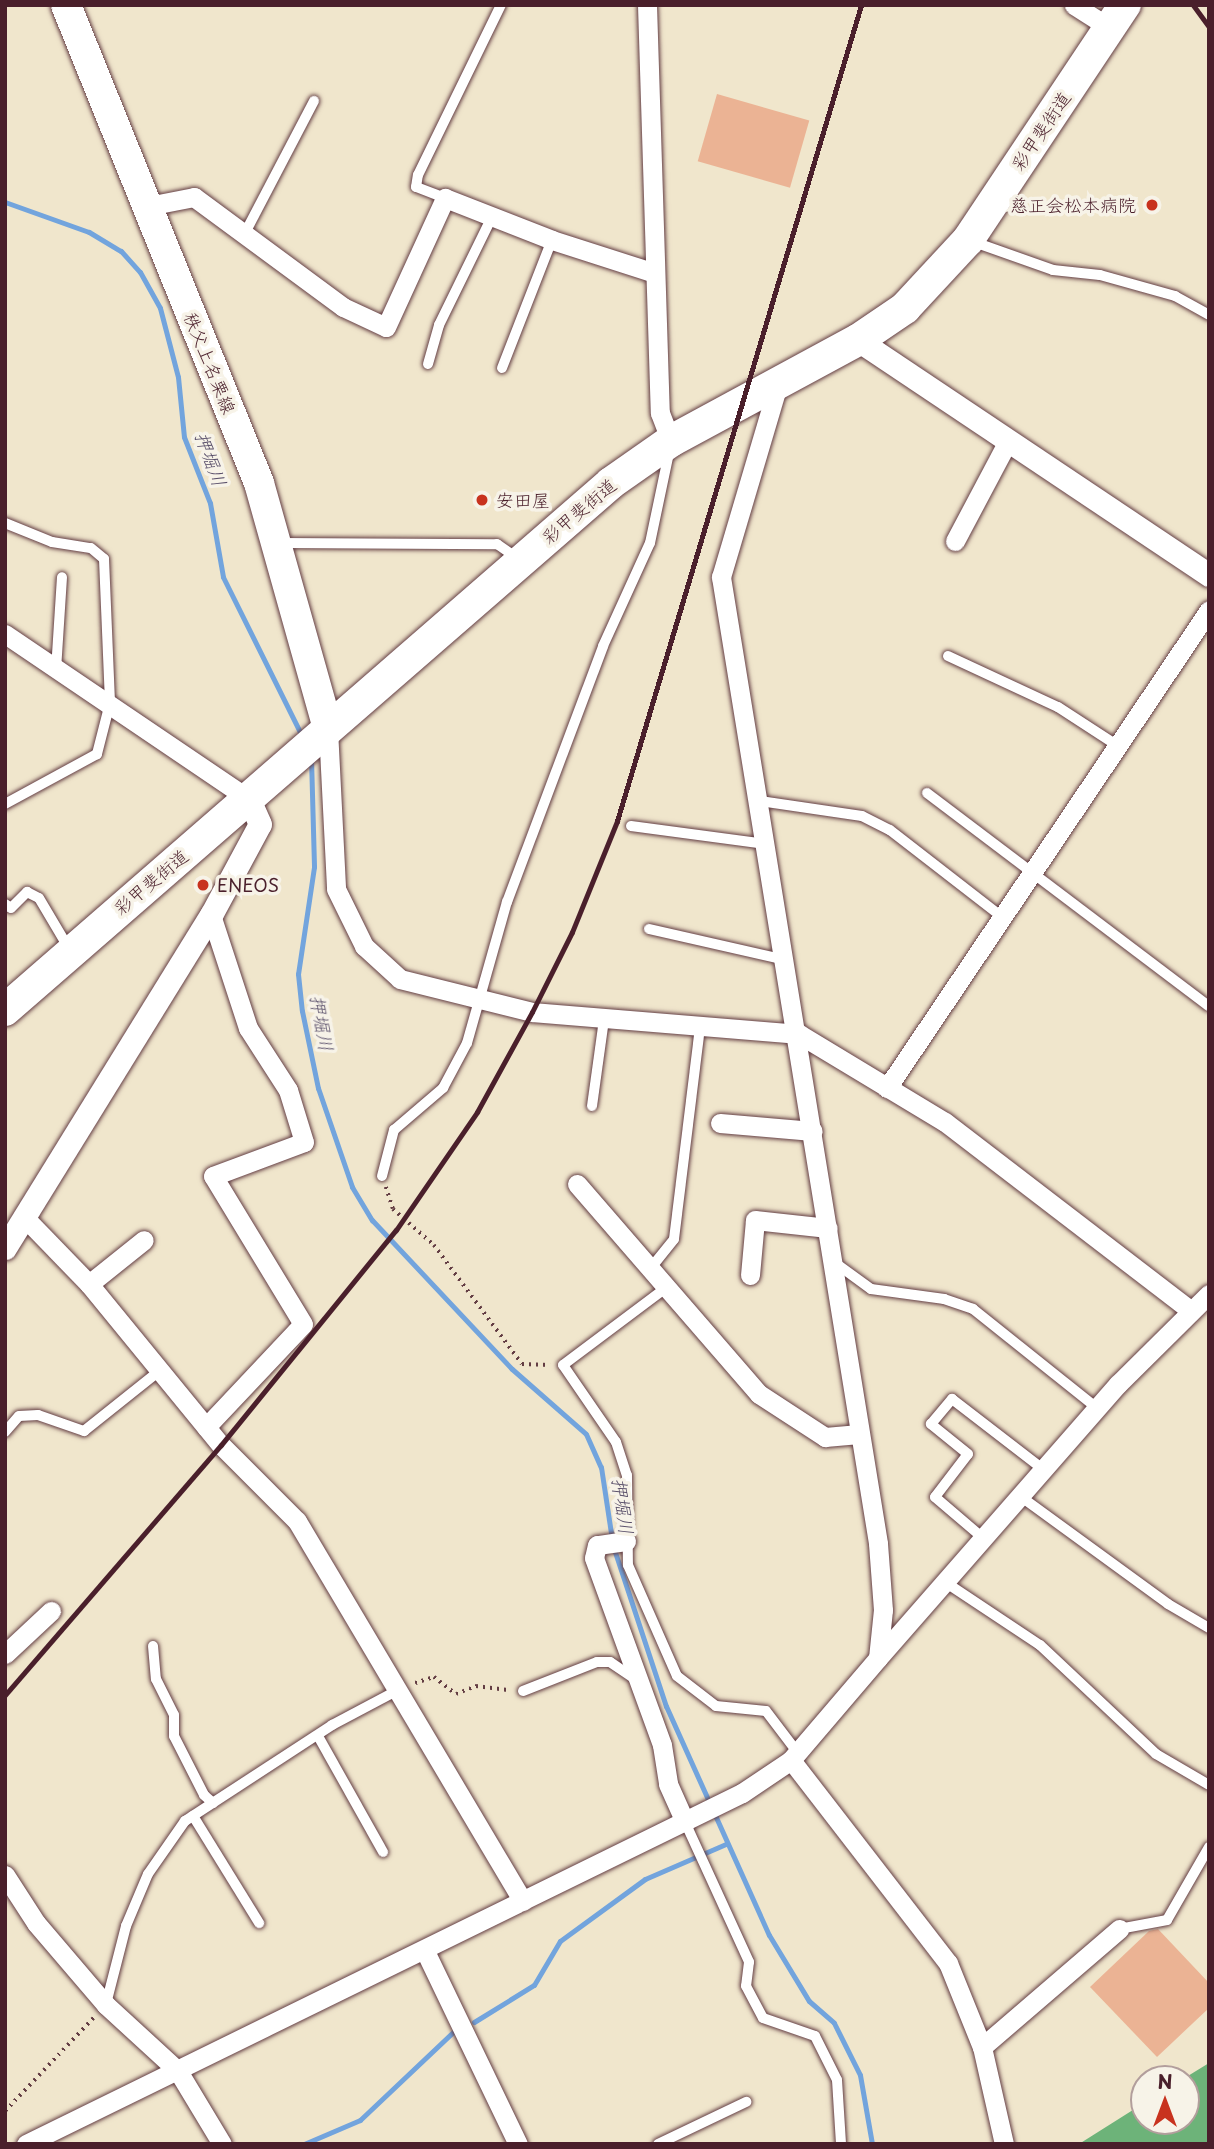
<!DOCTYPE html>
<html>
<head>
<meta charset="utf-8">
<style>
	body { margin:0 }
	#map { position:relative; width:1214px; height:2149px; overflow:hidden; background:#f0e6cc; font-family:"Playpen Sans","Klee One",sans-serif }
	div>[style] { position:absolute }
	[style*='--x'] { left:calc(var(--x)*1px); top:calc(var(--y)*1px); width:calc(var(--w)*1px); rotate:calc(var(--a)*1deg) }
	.forest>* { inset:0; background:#6db379 }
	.stream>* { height:5px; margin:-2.5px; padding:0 2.5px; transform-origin:2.5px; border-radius:2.5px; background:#72a4dd }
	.building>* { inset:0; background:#ebb394; transform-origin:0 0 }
	.path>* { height:3.5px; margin-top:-1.75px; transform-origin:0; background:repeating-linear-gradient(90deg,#633d43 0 2px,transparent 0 7px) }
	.roads { filter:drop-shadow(0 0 2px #633d43) drop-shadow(0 0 2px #633d43) }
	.service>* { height:10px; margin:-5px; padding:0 5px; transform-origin:5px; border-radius:5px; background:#fff }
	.minor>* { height:19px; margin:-9.5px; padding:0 9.5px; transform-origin:9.5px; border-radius:9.5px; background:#fff }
	.tertiary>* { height:23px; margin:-11.5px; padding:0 11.5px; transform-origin:11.5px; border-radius:11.5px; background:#fff }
	.primary>* { height:30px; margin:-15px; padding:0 15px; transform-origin:15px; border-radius:15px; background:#fff }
	.trunk>* { height:32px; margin:-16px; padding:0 16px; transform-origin:16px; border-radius:16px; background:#fff }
	.rail>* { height:5px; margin:-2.5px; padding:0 2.5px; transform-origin:2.5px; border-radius:2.5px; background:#4a1f2b }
	.dots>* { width:19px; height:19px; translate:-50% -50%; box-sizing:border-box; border:4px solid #f7f3e8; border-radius:50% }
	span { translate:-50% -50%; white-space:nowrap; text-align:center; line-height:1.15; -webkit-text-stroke:7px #f7f3e8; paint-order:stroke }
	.street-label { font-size:18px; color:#4a1f2b }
	.poi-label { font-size:18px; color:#4a1f2b }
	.right { translate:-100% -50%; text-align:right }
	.left { translate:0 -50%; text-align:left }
	.water-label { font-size:19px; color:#584e69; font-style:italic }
	.frame { position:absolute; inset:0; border:7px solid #4a1f2b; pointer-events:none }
	.north { position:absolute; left:1130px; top:2065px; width:70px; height:70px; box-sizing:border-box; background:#f7f3e8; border:2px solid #b29e9c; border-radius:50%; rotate:0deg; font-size:19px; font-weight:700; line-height:28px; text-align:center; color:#4a1f2b }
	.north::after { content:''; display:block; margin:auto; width:24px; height:32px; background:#c8321e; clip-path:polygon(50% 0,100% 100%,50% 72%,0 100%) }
</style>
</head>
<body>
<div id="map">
	<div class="forest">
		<i style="clip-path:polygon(1209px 2063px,1209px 2144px,1079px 2144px,1144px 2103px,1144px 2121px,1186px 2121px,1183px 2079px)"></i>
	</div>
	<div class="stream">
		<i style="--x:5;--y:202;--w:89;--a:19.7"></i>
		<i style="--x:89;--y:232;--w:37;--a:31"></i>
		<i style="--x:121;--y:251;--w:28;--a:48"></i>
		<i style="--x:140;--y:272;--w:41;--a:60.9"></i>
		<i style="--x:160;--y:308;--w:71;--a:75.4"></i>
		<i style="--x:178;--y:377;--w:60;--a:84.3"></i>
		<i style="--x:184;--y:437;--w:71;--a:68.5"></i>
		<i style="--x:210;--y:503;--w:75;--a:80"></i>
		<i style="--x:223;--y:577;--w:178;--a:63.6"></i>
		<i style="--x:311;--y:758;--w:109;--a:88.4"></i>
		<i style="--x:314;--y:867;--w:108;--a:98.5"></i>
		<i style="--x:298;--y:974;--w:37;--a:84"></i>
		<i style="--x:302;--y:1011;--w:79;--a:78.3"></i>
		<i style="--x:318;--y:1088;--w:105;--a:71"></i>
		<i style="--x:352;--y:1187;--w:39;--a:59"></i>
		<i style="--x:372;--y:1220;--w:204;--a:46.8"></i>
		<i style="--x:512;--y:1369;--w:98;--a:41.3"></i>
		<i style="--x:586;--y:1434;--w:36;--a:66"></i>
		<i style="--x:601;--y:1467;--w:80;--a:81.4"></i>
		<i style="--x:613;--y:1546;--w:169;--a:71.7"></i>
		<i style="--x:666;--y:1706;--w:251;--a:65.8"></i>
		<i style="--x:769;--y:1935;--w:77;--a:58.8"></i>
		<i style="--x:809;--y:2001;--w:33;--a:41"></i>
		<i style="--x:834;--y:2023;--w:58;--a:63.4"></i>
		<i style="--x:860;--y:2075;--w:70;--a:80.1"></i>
		<i style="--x:474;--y:2022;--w:70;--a:-31.7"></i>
		<i style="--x:534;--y:1985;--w:51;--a:-59.4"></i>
		<i style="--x:560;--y:1941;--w:105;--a:-36.1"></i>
		<i style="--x:645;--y:1879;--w:88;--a:-23.4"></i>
		<i style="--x:304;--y:2144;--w:61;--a:-23.2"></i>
		<i style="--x:360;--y:2120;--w:127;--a:-43.4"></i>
	</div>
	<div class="building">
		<i style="left:717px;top:94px;width:96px;height:70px;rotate:16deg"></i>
		<i style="clip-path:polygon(1158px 1929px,1209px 1983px,1209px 2008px,1157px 2057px,1090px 1987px,1149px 1931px)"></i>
	</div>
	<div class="path">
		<i style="--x:386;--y:1187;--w:23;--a:72"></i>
		<i style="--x:393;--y:1209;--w:55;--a:41.3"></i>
		<i style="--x:434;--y:1245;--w:148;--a:53.5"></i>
		<i style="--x:522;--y:1364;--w:28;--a:2"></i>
		<i style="--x:415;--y:1683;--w:20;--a:-18"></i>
		<i style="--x:434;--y:1677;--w:28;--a:38"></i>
		<i style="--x:456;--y:1694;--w:22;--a:-22"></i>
		<i style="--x:476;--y:1686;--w:34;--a:7"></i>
		<i style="--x:5;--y:2111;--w:131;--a:-46.5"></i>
	</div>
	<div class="roads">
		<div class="service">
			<i style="--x:445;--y:198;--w:31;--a:-159"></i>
			<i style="--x:416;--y:187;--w:12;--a:-81"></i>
			<i style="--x:418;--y:175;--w:189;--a:-64"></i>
			<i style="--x:245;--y:233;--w:149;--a:-62.4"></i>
			<i style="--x:974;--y:242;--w:84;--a:19.5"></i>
			<i style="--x:1053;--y:270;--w:47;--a:6.1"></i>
			<i style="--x:1100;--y:275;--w:78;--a:15.6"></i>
			<i style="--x:1175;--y:296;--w:39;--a:29"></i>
			<i style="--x:428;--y:364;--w:41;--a:-74.2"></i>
			<i style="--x:439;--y:325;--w:120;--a:-63.9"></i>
			<i style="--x:502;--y:368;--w:137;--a:-68.7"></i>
			<i style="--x:5;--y:523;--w:51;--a:22"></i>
			<i style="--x:52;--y:542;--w:39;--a:9"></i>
			<i style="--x:91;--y:548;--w:17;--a:40"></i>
			<i style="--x:104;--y:559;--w:144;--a:87.6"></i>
			<i style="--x:110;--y:703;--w:53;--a:104.3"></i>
			<i style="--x:97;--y:754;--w:105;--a:151.5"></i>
			<i style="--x:281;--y:543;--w:216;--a:0.3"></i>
			<i style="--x:497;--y:544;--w:24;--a:35"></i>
			<i style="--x:948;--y:656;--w:121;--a:24.9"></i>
			<i style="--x:1058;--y:707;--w:72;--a:33"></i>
			<i style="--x:56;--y:670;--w:93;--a:-86.3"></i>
			<i style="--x:927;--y:793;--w:353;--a:37.1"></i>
			<i style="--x:760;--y:801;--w:103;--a:8.4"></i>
			<i style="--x:862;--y:816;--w:31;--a:27"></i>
			<i style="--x:890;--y:830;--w:142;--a:37.8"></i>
			<i style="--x:631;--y:826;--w:136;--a:7.6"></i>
			<i style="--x:5;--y:904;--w:7;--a:34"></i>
			<i style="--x:11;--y:908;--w:23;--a:-45"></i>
			<i style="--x:27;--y:892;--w:13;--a:27"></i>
			<i style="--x:39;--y:898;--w:57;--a:59.4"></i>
			<i style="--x:649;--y:929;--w:139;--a:12.8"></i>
			<i style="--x:592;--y:1106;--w:88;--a:-82.1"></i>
			<i style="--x:382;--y:1176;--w:48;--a:-75.4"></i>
			<i style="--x:394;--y:1130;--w:65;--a:-40.6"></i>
			<i style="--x:443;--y:1088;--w:51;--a:-61.9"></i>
			<i style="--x:467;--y:1043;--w:147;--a:-74.2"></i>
			<i style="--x:507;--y:902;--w:273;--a:-69.4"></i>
			<i style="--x:603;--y:646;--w:113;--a:-65.5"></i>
			<i style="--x:650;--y:543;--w:97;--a:-78.1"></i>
			<i style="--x:834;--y:1262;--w:46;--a:36.1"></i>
			<i style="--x:871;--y:1289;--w:74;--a:7.8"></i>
			<i style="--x:944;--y:1299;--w:31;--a:19"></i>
			<i style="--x:973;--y:1309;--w:159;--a:38.6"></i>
			<i style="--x:650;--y:1269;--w:38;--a:-51"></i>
			<i style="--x:674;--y:1239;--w:214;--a:-83"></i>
			<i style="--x:667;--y:1287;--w:130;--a:143.1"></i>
			<i style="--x:563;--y:1365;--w:93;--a:55.5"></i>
			<i style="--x:616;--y:1442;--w:35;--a:72"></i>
			<i style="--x:627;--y:1475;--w:90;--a:89.4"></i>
			<i style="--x:628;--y:1565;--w:121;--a:66.2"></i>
			<i style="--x:677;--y:1676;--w:49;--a:37.6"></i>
			<i style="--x:716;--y:1706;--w:50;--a:5.7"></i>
			<i style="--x:766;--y:1711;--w:53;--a:52.7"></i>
			<i style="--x:5;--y:1432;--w:21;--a:-49"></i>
			<i style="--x:19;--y:1416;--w:19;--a:-3"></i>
			<i style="--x:38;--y:1415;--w:49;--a:19.2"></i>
			<i style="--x:84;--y:1431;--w:95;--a:-38.6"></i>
			<i style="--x:1020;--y:1496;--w:183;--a:36.1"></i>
			<i style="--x:1168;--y:1604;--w:48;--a:30.3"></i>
			<i style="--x:983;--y:1538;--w:63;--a:-139.5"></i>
			<i style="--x:935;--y:1497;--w:54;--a:-52.5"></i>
			<i style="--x:968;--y:1454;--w:48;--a:-141"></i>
			<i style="--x:931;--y:1424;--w:33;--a:-50"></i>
			<i style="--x:952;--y:1399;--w:115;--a:37.6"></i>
			<i style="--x:945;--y:1582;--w:114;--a:33.6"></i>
			<i style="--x:1040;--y:1645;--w:159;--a:43.2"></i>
			<i style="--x:1156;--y:1754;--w:61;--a:30.3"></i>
			<i style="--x:153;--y:1646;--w:33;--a:85"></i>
			<i style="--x:156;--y:1679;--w:40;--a:63.4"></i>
			<i style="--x:174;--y:1715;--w:21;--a:90"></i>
			<i style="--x:174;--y:1736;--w:66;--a:63"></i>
			<i style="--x:204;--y:1795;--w:12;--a:42"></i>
			<i style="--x:523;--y:1691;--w:79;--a:-21.4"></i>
			<i style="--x:597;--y:1662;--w:13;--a:0"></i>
			<i style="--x:610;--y:1662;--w:30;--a:34"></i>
			<i style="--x:318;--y:1736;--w:133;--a:60.7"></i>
			<i style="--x:193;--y:1816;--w:126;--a:58.3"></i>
			<i style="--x:685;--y:1822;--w:154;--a:65.4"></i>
			<i style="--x:749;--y:1962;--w:24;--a:97"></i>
			<i style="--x:746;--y:1986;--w:36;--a:62"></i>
			<i style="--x:763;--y:2018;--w:55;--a:19.1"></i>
			<i style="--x:815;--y:2036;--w:49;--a:63.4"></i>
			<i style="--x:837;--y:2080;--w:64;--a:86.4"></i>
			<i style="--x:1119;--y:1929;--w:49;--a:-10.6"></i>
			<i style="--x:1167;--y:1920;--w:84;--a:-60.1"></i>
			<i style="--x:106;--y:2004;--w:81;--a:-75.6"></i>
			<i style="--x:126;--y:1926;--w:56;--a:-67.1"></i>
			<i style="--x:148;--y:1874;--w:65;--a:-55.1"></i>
			<i style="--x:185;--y:1821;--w:176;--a:-33.1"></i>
			<i style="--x:332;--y:1725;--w:77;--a:-27.9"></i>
			<i style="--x:658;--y:2144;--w:98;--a:-25.5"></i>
		</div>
		<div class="minor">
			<i style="--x:647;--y:5;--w:408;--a:88.2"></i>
			<i style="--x:660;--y:413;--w:30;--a:69"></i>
			<i style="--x:1074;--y:5;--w:43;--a:32.6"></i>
			<i style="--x:148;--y:206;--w:47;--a:-11.1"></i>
			<i style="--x:194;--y:197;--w:185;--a:36.4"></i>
			<i style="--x:343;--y:307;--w:47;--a:24.9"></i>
			<i style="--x:386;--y:327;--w:142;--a:-65.4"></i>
			<i style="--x:445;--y:198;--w:115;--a:21.4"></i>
			<i style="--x:552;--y:240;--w:108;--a:17.8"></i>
			<i style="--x:955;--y:541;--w:113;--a:-62.1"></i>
			<i style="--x:5;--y:634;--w:295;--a:34.1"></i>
			<i style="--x:328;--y:729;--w:160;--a:87.1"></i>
			<i style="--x:336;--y:889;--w:64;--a:63.8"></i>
			<i style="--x:364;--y:946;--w:49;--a:42.5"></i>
			<i style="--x:400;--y:979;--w:136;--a:14"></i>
			<i style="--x:532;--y:1012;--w:268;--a:4.7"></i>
			<i style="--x:799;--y:1034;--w:170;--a:31.1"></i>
			<i style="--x:945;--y:1122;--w:310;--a:37.5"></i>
			<i style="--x:887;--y:1088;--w:576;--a:-56.03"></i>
			<i style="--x:720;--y:1123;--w:93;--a:4.9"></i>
			<i style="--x:577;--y:1184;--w:278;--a:49.1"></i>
			<i style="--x:759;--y:1394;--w:79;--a:33.1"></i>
			<i style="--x:825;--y:1437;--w:34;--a:-5"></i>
			<i style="--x:25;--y:1218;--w:92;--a:45.9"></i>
			<i style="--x:89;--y:1284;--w:208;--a:50.7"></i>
			<i style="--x:221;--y:1445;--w:107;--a:45"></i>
			<i style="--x:297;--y:1521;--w:442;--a:59.3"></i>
			<i style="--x:750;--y:1275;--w:55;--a:-84.8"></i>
			<i style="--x:755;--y:1220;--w:73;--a:6.3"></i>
			<i style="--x:89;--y:1284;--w:70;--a:-38.7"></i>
			<i style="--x:206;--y:1427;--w:141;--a:-46.7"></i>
			<i style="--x:303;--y:1324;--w:173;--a:-121.3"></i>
			<i style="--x:213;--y:1176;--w:97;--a:-20.5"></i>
			<i style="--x:304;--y:1142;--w:54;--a:-107.1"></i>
			<i style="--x:288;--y:1090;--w:74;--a:-122.8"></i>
			<i style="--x:248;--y:1028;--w:119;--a:-108.1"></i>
			<i style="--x:626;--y:1541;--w:29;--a:172"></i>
			<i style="--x:597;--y:1545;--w:13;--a:103"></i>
			<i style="--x:594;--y:1558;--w:199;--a:70"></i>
			<i style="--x:662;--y:1745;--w:39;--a:81"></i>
			<i style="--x:668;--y:1784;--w:42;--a:65.9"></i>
			<i style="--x:5;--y:1654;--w:63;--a:-43.1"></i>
			<i style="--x:878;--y:1658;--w:364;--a:-48.8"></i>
			<i style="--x:1118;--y:1384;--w:128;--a:-44.7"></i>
			<i style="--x:791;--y:1760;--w:257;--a:52.3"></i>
			<i style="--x:948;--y:1963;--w:91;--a:68"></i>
			<i style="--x:982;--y:2047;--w:99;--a:77.2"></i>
			<i style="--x:5;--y:1875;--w:57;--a:57.1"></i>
			<i style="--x:36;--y:1923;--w:108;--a:49.5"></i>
			<i style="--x:106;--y:2005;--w:98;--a:42.5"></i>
			<i style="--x:178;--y:2071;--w:85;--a:58.9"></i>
			<i style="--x:425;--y:1951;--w:214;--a:64.3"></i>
			<i style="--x:982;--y:2047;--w:181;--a:-40.7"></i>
			<i style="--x:26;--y:2144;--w:797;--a:-26.12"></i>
			<i style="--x:742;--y:1793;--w:59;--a:-34"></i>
			<i style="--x:791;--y:1760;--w:134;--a:-49.5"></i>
			<i style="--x:878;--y:1658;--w:48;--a:-84.1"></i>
			<i style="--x:883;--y:1610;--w:67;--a:-94.3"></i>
			<i style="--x:878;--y:1543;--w:979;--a:-99.23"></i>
			<i style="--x:721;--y:577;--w:200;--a:-73.5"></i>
		</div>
		<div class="tertiary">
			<i style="--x:858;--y:340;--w:422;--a:33.8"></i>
			<i style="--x:5;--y:1248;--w:392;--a:-58.3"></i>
			<i style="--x:211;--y:915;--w:103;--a:-61.7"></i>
			<i style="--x:260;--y:824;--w:27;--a:-114"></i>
		</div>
		<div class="primary">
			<i style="--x:66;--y:5;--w:515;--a:68.01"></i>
			<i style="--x:259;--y:483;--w:255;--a:74.3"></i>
		</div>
		<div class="trunk">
			<i style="--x:5;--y:1010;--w:803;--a:-41.01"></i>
			<i style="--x:611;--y:483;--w:73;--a:-35"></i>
			<i style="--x:671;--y:441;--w:213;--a:-28.4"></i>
			<i style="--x:858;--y:340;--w:57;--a:-34.2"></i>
			<i style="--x:905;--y:308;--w:93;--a:-47.2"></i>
			<i style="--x:968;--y:240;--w:283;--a:-56.3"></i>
		</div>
	</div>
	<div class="rail">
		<i style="--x:1193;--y:5;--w:27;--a:54"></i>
		<i style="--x:5;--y:1695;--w:330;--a:-49.2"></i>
		<i style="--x:221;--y:1445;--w:277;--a:-50.9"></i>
		<i style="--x:396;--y:1230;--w:143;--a:-55.5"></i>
		<i style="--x:477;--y:1112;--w:114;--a:-61.2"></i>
		<i style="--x:532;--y:1012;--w:89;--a:-63.4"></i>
		<i style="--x:572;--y:932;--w:120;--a:-67.9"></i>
		<i style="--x:617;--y:821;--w:852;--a:-73.35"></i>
	</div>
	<div class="dots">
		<i style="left:1152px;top:205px;background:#c8321e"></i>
		<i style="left:482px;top:500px;background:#c8321e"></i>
		<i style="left:203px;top:885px;background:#c8321e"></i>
	</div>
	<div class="street-label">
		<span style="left:1041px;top:131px;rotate:-56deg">彩甲斐街道</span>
		<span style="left:210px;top:363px;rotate:68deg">秩父上名栗線</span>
		<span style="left:579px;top:511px;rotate:-40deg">彩甲斐街道</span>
		<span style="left:151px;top:882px;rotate:-40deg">彩甲斐街道</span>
	</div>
	<div class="poi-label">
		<span class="right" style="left:1136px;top:205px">慈正会松本病院</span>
		<span class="left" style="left:496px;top:500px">安田屋</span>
		<span class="left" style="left:217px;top:885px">ENEOS</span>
	</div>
	<div class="water-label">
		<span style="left:211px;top:459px;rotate:70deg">押堀川</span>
		<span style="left:322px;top:1023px;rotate:80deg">押堀川</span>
		<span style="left:623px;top:1506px;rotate:82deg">押堀川</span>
	</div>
	<div class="frame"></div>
	<div class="north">N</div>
</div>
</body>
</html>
